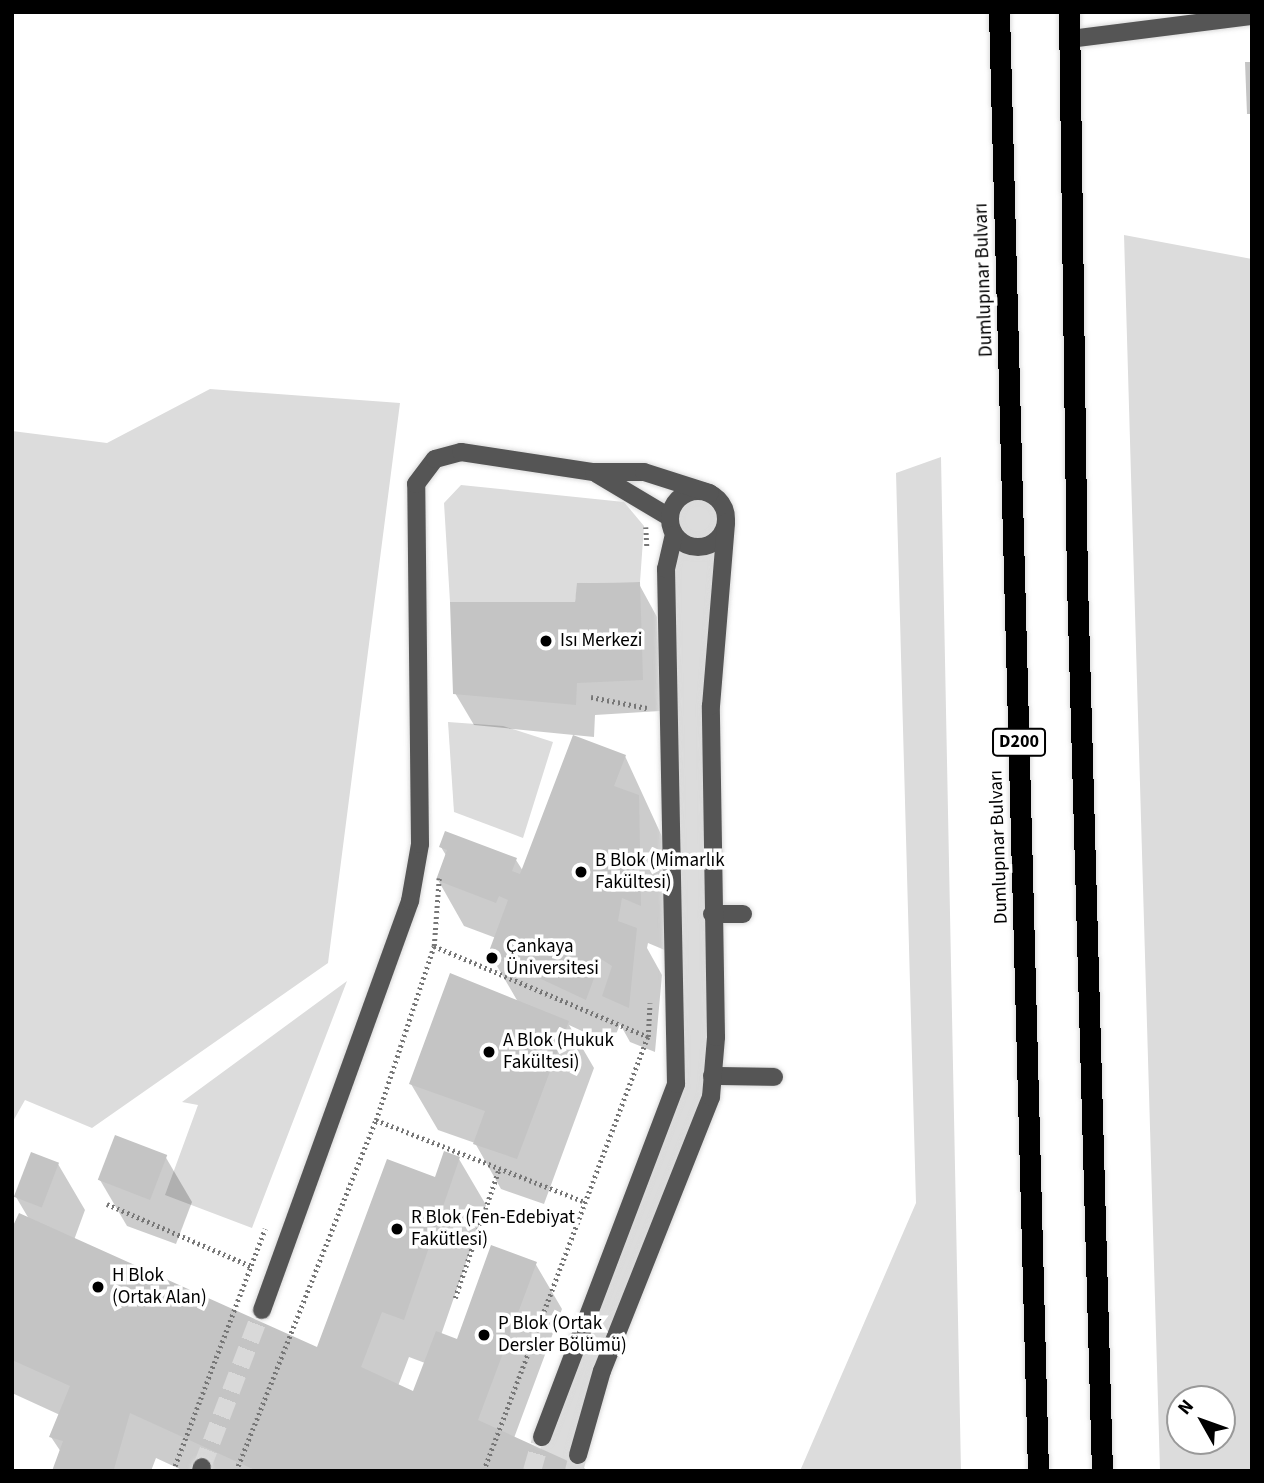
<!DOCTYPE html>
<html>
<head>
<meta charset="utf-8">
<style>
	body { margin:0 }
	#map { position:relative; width:1264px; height:1483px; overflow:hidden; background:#fff; font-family:"Source Sans 3",sans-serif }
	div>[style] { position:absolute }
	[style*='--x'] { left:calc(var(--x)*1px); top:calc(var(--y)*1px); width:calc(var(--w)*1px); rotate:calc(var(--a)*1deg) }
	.green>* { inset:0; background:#dcdcdc }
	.shadow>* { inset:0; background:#0003 }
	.building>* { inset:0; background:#c4c4c4; transform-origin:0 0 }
	.minor-tunnel>* { height:18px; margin-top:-9px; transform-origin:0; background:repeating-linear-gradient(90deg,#d9d9d9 0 18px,transparent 0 27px) }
	.path>* { height:4.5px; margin-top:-2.25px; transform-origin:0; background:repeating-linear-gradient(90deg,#777 0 2px,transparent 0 5.5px) }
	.roads { filter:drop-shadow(0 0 2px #dbdbdb) drop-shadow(0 0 2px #dbdbdb) }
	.minor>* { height:18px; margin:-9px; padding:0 9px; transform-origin:9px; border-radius:9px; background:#555 }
	.minor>.ring { margin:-9px; padding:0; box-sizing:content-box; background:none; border:18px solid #555; border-radius:50% }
	.highway>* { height:21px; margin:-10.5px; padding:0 10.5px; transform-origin:10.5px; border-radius:10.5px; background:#000 }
	.dots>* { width:19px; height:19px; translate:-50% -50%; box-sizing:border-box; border:4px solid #fff; border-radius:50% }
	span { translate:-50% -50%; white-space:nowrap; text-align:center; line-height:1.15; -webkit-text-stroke:7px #fff; paint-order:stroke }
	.shield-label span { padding:2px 5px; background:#fff; border:2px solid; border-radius:5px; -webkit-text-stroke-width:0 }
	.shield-label { font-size:18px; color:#000; font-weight:700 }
	.street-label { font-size:19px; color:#000 }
	.poi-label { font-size:19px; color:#000 }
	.left { translate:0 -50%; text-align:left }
	.frame { position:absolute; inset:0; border:14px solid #000; pointer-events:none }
	.north { position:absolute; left:1166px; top:1385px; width:70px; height:70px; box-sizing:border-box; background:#fff; border:2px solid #999; border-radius:50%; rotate:310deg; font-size:19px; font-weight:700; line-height:28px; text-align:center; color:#000 }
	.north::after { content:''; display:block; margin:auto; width:24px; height:32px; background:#000; clip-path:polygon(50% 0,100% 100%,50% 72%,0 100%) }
</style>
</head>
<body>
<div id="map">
	<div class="green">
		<i style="clip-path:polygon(evenodd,1124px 235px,1252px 259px,1252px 1471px,1160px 1471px,1124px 235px,1222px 1399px,1222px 1441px,1180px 1441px,1180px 1399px,1222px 1399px)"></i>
		<i style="clip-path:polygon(210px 389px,400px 403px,328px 963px,92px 1128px,25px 1100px,12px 1123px,12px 431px,107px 443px)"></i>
		<i style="clip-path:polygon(941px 457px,961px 1471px,800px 1471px,916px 1203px,896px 473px)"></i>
		<i style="clip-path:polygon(461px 485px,624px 502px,644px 526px,640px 582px,578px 583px,575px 602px,450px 602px,444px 503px)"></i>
		<i style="clip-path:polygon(692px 491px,718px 498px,726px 523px,711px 706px,711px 1097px,574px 1471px,532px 1471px,676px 1084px,669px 517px,677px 500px)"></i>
		<i style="clip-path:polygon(448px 722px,503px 726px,553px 742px,523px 838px,454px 812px)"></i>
		<i style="clip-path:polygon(347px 981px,252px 1228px,165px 1195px,198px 1105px,182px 1102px)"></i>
	</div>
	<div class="shadow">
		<i style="clip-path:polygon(639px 584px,657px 617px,660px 711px,595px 715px,594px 737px,474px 725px,455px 693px,577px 604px)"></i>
		<i style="clip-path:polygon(625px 756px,665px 843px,667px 951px,648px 943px,647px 948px,662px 975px,655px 1052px,630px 1042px,620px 1024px,612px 1045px,569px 1025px,594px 1068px,544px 1204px,501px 1189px,475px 1143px,438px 1130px,411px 1084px,518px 1002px,490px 954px,496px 938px,464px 926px,438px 880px,447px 857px,441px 847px,516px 860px,523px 871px)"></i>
		<i style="clip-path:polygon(165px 1156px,192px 1202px,176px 1244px,127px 1226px,100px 1180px)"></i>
		<i style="clip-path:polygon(evenodd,459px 1159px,486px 1205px,441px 1335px,458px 1341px,535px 1263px,562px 1309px,514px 1438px,586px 1471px,184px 1471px,156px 1458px,151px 1471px,54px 1471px,61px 1452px,51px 1437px,60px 1415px,12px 1393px,12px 1232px,29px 1219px,16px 1197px,58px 1164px,85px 1210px,74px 1240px,318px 1350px,436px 1179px,459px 1159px,409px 1357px,425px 1363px,414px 1393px,398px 1386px,409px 1357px)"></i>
	</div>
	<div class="building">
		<i style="clip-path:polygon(1245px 62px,1252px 62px,1252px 114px,1247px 114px)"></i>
		<i style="clip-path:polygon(640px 582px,643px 680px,577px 683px,576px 705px,453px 694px,450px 602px,575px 602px,577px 583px)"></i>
		<i style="clip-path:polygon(573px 735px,626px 755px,614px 786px,639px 795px,641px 906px,622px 898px,618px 921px,637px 928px,629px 1008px,602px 996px,612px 966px,601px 959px,586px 1000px,488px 954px,508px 900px,499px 896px,496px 903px,436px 880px,447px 850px,439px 847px,445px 831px,517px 858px,512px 871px,520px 874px)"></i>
		<i style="clip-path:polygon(450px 973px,569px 1021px,517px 1159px,473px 1144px,485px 1111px,409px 1084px)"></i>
		<i style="left:115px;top:1135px;width:56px;height:48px;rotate:21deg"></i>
		<i style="clip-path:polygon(444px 1151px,460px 1157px,404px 1320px,382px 1312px,361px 1367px,413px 1391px,436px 1331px,457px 1339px,491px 1245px,537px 1262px,478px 1420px,590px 1471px,257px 1471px,130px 1413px,114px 1469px,52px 1471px,63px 1441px,49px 1437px,70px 1386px,12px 1360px,12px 1228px,19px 1213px,317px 1347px,387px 1159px,435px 1177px)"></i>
		<i style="left:31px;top:1152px;width:30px;height:48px;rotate:21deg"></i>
	</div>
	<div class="minor-tunnel">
		<i style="--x:202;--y:1467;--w:168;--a:-69.1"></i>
		<i style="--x:532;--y:1471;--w:35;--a:-74"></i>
		<i style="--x:574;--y:1471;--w:16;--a:-76"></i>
	</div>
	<div class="path">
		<i style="--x:646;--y:527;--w:20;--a:87"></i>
		<i style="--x:591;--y:697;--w:57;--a:11.1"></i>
		<i style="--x:434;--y:946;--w:68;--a:-85.8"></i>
		<i style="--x:648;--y:1037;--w:34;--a:-87"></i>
		<i style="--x:376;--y:1120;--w:183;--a:-71.6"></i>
		<i style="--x:434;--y:946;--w:233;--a:23"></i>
		<i style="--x:648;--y:1037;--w:464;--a:110.7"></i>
		<i style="--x:107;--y:1204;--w:157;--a:23.3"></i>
		<i style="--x:455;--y:1298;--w:136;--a:-71.2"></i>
		<i style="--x:173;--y:1471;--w:259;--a:-69.2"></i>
		<i style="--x:236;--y:1471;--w:378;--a:-68.3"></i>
		<i style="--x:376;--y:1120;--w:222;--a:21.4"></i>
	</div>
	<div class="roads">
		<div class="minor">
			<i style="--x:1070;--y:39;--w:183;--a:-7.2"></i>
			<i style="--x:597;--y:474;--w:84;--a:30.8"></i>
			<i class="ring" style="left:670px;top:491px;width:38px;height:38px"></i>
			<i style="--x:712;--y:914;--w:31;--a:0"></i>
			<i style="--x:712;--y:1076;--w:62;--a:0.9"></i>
			<i style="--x:262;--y:1310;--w:435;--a:-70.1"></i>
			<i style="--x:410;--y:901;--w:58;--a:-80"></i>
			<i style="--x:420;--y:844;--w:360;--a:-90.6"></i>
			<i style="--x:416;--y:484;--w:31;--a:-53"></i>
			<i style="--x:435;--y:459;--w:27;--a:-15"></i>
			<i style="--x:461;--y:452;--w:134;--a:8.6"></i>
			<i style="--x:594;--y:472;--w:50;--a:0"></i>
			<i style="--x:644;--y:472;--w:69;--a:17.7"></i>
			<i style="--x:542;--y:1437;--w:378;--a:-69.2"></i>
			<i style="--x:676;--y:1084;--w:515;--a:-91.11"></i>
			<i style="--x:666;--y:569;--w:35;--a:-77"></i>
			<i style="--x:578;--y:1455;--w:87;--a:-74.1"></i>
			<i style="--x:602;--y:1371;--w:295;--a:-68.3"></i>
			<i style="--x:711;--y:1097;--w:60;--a:-85.2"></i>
			<i style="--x:716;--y:1037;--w:331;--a:-90.9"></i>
			<i style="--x:711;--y:706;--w:184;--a:-85.3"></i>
			<i style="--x:201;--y:1471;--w:4;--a:-76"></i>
		</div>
		<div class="highway">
			<i style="--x:999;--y:12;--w:1460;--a:88.47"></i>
			<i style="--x:1069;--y:12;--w:570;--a:89.2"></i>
			<i style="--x:1077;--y:582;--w:889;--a:88.39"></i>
		</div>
	</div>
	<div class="dots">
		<i style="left:546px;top:641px;background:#000"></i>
		<i style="left:581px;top:872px;background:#000"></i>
		<i style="left:492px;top:958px;background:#000"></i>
		<i style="left:489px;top:1052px;background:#000"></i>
		<i style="left:397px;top:1229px;background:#000"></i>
		<i style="left:98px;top:1287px;background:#000"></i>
		<i style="left:484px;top:1335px;background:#000"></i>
	</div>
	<div class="shield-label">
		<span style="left:1019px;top:742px">D200</span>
	</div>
	<div class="street-label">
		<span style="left:984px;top:280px;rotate:-92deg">Dumlupınar Bulvarı</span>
		<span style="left:999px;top:847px;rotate:-92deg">Dumlupınar Bulvarı</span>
	</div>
	<div class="poi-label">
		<span class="left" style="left:560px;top:641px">Isı Merkezi</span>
		<span class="left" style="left:595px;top:872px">B Blok (Mimarlık<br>Fakültesi)</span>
		<span class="left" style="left:506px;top:958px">Çankaya<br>Üniversitesi</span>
		<span class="left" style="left:503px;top:1052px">A Blok (Hukuk<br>Fakültesi)</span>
		<span class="left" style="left:411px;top:1229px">R Blok (Fen-Edebiyat<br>Fakütlesi)</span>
		<span class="left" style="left:112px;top:1287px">H Blok<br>(Ortak Alan)</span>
		<span class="left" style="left:498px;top:1335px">P Blok (Ortak<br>Dersler Bölümü)</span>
	</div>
	<div class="frame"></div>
	<div class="north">N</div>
</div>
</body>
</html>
